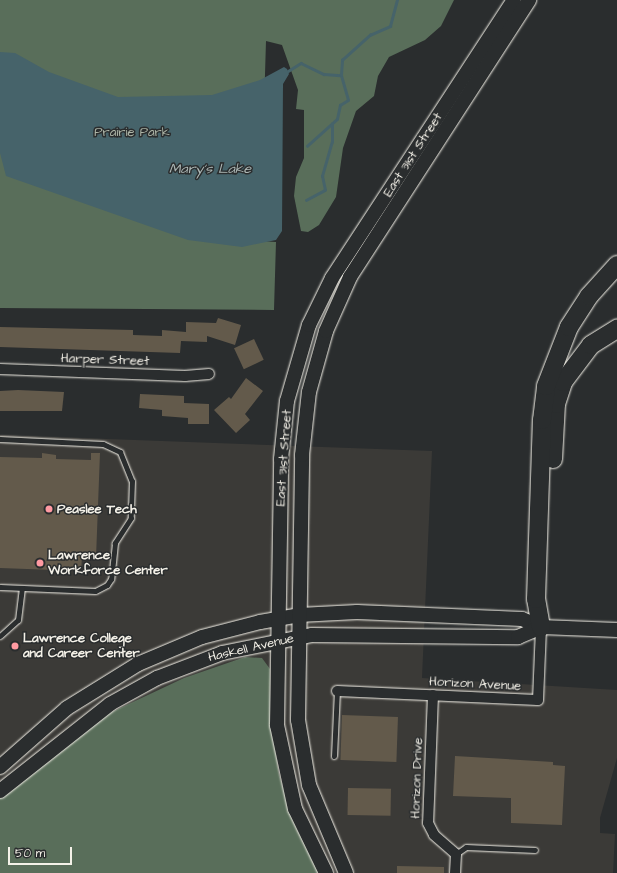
<!DOCTYPE html>
<html>
<head>
<meta charset="utf-8">
<style>
	body { margin:0 }
	#map { position:relative; width:617px; height:873px; overflow:hidden; background:#2a2d2e; font-family:"Architects Daughter",sans-serif }
	div>[style] { position:absolute }
	[style*='--x'] { left:calc(var(--x)*1px); top:calc(var(--y)*1px); width:calc(var(--w)*1px); rotate:calc(var(--a)*1deg) }
	.built>* { inset:0; background:#3b3a37 }
	.green>* { inset:0; background:#596e5a }
	.water>* { inset:0; background:#46636a }
	.stream>* { height:2.5px; margin:-1.25px; padding:0 1.25px; transform-origin:1.25px; border-radius:1.25px; background:#46636a }
	.building>* { inset:0; background:#635a4b; transform-origin:0 0 }
	.roads { filter:drop-shadow(0 0 1px #f4f1e8) drop-shadow(0 0 1px #f4f1e8) }
	.lane>* { height:5px; margin:-2.5px; padding:0 2.5px; transform-origin:2.5px; border-radius:2.5px; background:#2a2d2e }
	.street>* { height:10px; margin:-5px; padding:0 5px; transform-origin:5px; border-radius:5px; background:#2a2d2e }
	.secondary>* { height:14px; margin:-7px; padding:0 7px; transform-origin:7px; border-radius:7px; background:#2a2d2e }
	.highway>* { height:18px; margin:-9px; padding:0 9px; transform-origin:9px; border-radius:9px; background:#2a2d2e }
	.dots>* { width:11px; height:11px; translate:-50% -50%; box-sizing:border-box; border:2px solid #2a2d2e; border-radius:50% }
	span { translate:-50% -50%; white-space:nowrap; text-align:center; line-height:1.15; -webkit-text-stroke:3px #2a2d2e; paint-order:stroke }
	.park-label { font-size:13px; color:#aeb6a8 }
	.street-label { font-size:13px; color:#f4f1e8 }
	.poi-label { font-size:13px; color:#f4f1e8; font-weight:700 }
	.left { translate:0 -50%; text-align:left }
	.water-label { font-size:14px; color:#aeb8b6; font-style:italic }
	.scale { position:absolute; left:8px; top:847px; width:64px; height:18px; box-sizing:border-box; border:2px solid #f4f1e8; border-top:0; padding-left:5px; font-size:12px; line-height:14px; white-space:nowrap; color:#f4f1e8; -webkit-text-stroke:3px #2a2d2e; paint-order:stroke }
</style>
</head>
<body>
<div id="map">
	<div class="built">
		<i style="clip-path:polygon(0 435px,432px 451px,422px 678px,617px 690px,617px 758px,600px 818px,600px 833px,615px 834px,613px 873px,0 873px)"></i>
	</div>
	<div class="green">
		<i style="clip-path:polygon(0 0,454px 0,441px 26px,425px 40px,389px 57px,378px 76px,374px 96px,356px 111px,343px 148px,336px 197px,319px 225px,308px 232px,301px 231px,294px 196px,296px 177px,304px 158px,304px 110px,296px 109px,298px 90px,282px 45px,266px 41px,260px 241px,276px 242px,274px 310px,0 308px)"></i>
		<i style="clip-path:polygon(245px 657px,262px 658px,270px 669px,271px 721px,279px 774px,288px 805px,320px 873px,0 873px,0 795px,99px 718px,184px 678px)"></i>
	</div>
	<div class="water">
		<i style="clip-path:polygon(0 52px,15px 53px,49px 72px,118px 97px,212px 95px,260px 80px,284px 67px,287px 69px,289px 74px,283px 84px,282px 231px,276px 240px,242px 247px,188px 240px,6px 176px,0 153px)"></i>
	</div>
	<div class="stream">
		<i style="--x:288;--y:71;--w:15;--a:-32"></i>
		<i style="--x:301;--y:63;--w:25;--a:26"></i>
		<i style="--x:324;--y:74;--w:16;--a:4"></i>
		<i style="--x:307;--y:146;--w:40;--a:-42"></i>
		<i style="--x:337;--y:119;--w:14;--a:-78"></i>
		<i style="--x:340;--y:105;--w:9;--a:-32"></i>
		<i style="--x:348;--y:100;--w:26;--a:-106"></i>
		<i style="--x:341;--y:75;--w:15;--a:-86"></i>
		<i style="--x:342;--y:60;--w:38;--a:-42"></i>
		<i style="--x:370;--y:35;--w:22;--a:-24"></i>
		<i style="--x:390;--y:26;--w:27;--a:-75"></i>
		<i style="--x:306;--y:200;--w:21;--a:-28"></i>
		<i style="--x:325;--y:190;--w:14;--a:-102"></i>
		<i style="--x:322;--y:176;--w:35;--a:-74"></i>
		<i style="--x:332;--y:142;--w:18;--a:-90"></i>
	</div>
	<div class="building">
		<i style="clip-path:polygon(218px 318px,241px 325px,235px 345px,207px 336px,207px 342px,181px 341px,180px 353px,0 347px,0 327px,133px 330px,133px 335px,162px 336px,162px 330px,186px 332px,186px 322px,216px 323px)"></i>
		<i style="left:254px;top:339px;width:23px;height:22px;rotate:65deg"></i>
		<i style="clip-path:polygon(246px 378px,263px 391px,245px 414px,250px 420px,236px 433px,214px 410px,229px 397px,231px 399px)"></i>
		<i style="clip-path:polygon(18px 390px,64px 392px,62px 411px,0 411px,0 391px)"></i>
		<i style="clip-path:polygon(140px 394px,184px 396px,184px 403px,209px 404px,209px 424px,188px 424px,188px 418px,162px 416px,162px 410px,139px 408px)"></i>
		<i style="clip-path:polygon(42px 453px,56px 455px,56px 459px,91px 460px,91px 453px,100px 453px,96px 558px,82px 557px,81px 571px,0 568px,0 457px,42px 458px)"></i>
		<i style="left:342px;top:715px;width:56px;height:45px;rotate:2deg"></i>
		<i style="clip-path:polygon(455px 756px,553px 762px,553px 765px,565px 766px,562px 825px,511px 823px,511px 798px,453px 796px)"></i>
		<i style="left:348px;top:788px;width:43px;height:27px;rotate:1deg"></i>
		<i style="clip-path:polygon(397px 866px,444px 867px,444px 873px,397px 873px)"></i>
	</div>
	<div class="roads">
		<div class="lane">
			<i style="--x:0;--y:439;--w:103;--a:2.8"></i>
			<i style="--x:103;--y:444;--w:19;--a:25"></i>
			<i style="--x:120;--y:452;--w:31;--a:68"></i>
			<i style="--x:132;--y:481;--w:37;--a:92"></i>
			<i style="--x:131;--y:518;--w:30;--a:123"></i>
			<i style="--x:115;--y:543;--w:36;--a:96"></i>
			<i style="--x:111;--y:579;--w:7;--a:124"></i>
			<i style="--x:107;--y:585;--w:13;--a:153"></i>
			<i style="--x:95;--y:591;--w:95;--a:-177.6"></i>
			<i style="--x:0;--y:636;--w:24;--a:-42"></i>
			<i style="--x:18;--y:620;--w:32;--a:-83"></i>
			<i style="--x:334;--y:756;--w:65;--a:-87.4"></i>
			<i style="--x:456;--y:854;--w:12;--a:-35"></i>
			<i style="--x:466;--y:847;--w:69;--a:2.5"></i>
		</div>
		<div class="street">
			<i style="--x:0;--y:369;--w:185;--a:2.2"></i>
			<i style="--x:185;--y:376;--w:24;--a:-5"></i>
			<i style="--x:337;--y:691;--w:201;--a:2.6"></i>
			<i style="--x:538;--y:700;--w:73;--a:-87.6"></i>
			<i style="--x:433;--y:695;--w:128;--a:92.2"></i>
			<i style="--x:428;--y:823;--w:13;--a:63"></i>
			<i style="--x:434;--y:835;--w:29;--a:41"></i>
			<i style="--x:456;--y:854;--w:19;--a:93"></i>
		</div>
		<div class="secondary">
			<i style="--x:0;--y:767;--w:89;--a:-41.4"></i>
			<i style="--x:67;--y:708;--w:84;--a:-31.8"></i>
			<i style="--x:138;--y:664;--w:69;--a:-22.9"></i>
			<i style="--x:202;--y:637;--w:60;--a:-14.5"></i>
			<i style="--x:260;--y:622;--w:40;--a:-10"></i>
			<i style="--x:299;--y:615;--w:58;--a:-3"></i>
			<i style="--x:357;--y:612;--w:165;--a:2.4"></i>
			<i style="--x:522;--y:619;--w:21;--a:23"></i>
			<i style="--x:541;--y:627;--w:76;--a:2.3"></i>
			<i style="--x:0;--y:791;--w:140;--a:-38.3"></i>
			<i style="--x:110;--y:704;--w:54;--a:-29"></i>
			<i style="--x:157;--y:678;--w:70;--a:-21"></i>
			<i style="--x:222;--y:653;--w:92;--a:-11.3"></i>
			<i style="--x:312;--y:635;--w:206;--a:0.6"></i>
			<i style="--x:518;--y:637;--w:25;--a:-23"></i>
			<i style="--x:326;--y:873;--w:71;--a:-115.8"></i>
			<i style="--x:295;--y:809;--w:86;--a:-102.1"></i>
			<i style="--x:277;--y:725;--w:266;--a:-89.1"></i>
			<i style="--x:281;--y:459;--w:58;--a:-84.1"></i>
			<i style="--x:287;--y:401;--w:79;--a:-73.9"></i>
			<i style="--x:309;--y:325;--w:52;--a:-63.9"></i>
			<i style="--x:332;--y:278;--w:332;--a:-56.8"></i>
			<i style="--x:346;--y:873;--w:95;--a:-112.8"></i>
			<i style="--x:309;--y:785;--w:66;--a:-99.6"></i>
			<i style="--x:298;--y:720;--w:265;--a:-89.1"></i>
			<i style="--x:302;--y:455;--w:63;--a:-83.7"></i>
			<i style="--x:309;--y:392;--w:63;--a:-74.4"></i>
			<i style="--x:326;--y:331;--w:59;--a:-66"></i>
			<i style="--x:350;--y:277;--w:330;--a:-57.1"></i>
		</div>
		<div class="highway">
			<i style="--x:553;--y:459;--w:55;--a:-86.9"></i>
			<i style="--x:556;--y:404;--w:23;--a:-72"></i>
			<i style="--x:563;--y:382;--w:46;--a:-52.9"></i>
			<i style="--x:591;--y:345;--w:31;--a:-32"></i>
			<i style="--x:541;--y:627;--w:28;--a:-100"></i>
			<i style="--x:536;--y:599;--w:179;--a:-88.1"></i>
			<i style="--x:542;--y:420;--w:34;--a:-83"></i>
			<i style="--x:546;--y:386;--w:63;--a:-68.7"></i>
			<i style="--x:569;--y:327;--w:37;--a:-57"></i>
			<i style="--x:589;--y:296;--w:42;--a:-47.9"></i>
		</div>
	</div>
	<div class="dots">
		<i style="left:49px;top:509px;background:#ff9aa2"></i>
		<i style="left:40px;top:563px;background:#ff9aa2"></i>
		<i style="left:15px;top:646px;background:#ff9aa2"></i>
	</div>
	<div class="park-label">
		<span style="left:132px;top:132px">Prairie Park</span>
	</div>
	<div class="street-label">
		<span style="left:413px;top:155px;rotate:-57deg">East 31st Street</span>
		<span style="left:105px;top:360px;rotate:2deg">Harper Street</span>
		<span style="left:284px;top:458px;rotate:-86deg">East 31st Street</span>
		<span style="left:251px;top:648px;rotate:-13deg">Haskell Avenue</span>
		<span style="left:475px;top:684px;rotate:3deg">Horizon Avenue</span>
		<span style="left:417px;top:778px;rotate:-88deg">Horizon Drive</span>
	</div>
	<div class="poi-label">
		<span class="left" style="left:57px;top:509px">Peaslee Tech</span>
		<span class="left" style="left:48px;top:563px">Lawrence<br>Workforce Center</span>
		<span class="left" style="left:23px;top:646px">Lawrence College<br>and Career Center</span>
	</div>
	<div class="water-label">
		<span style="left:210px;top:169px">Mary's Lake</span>
	</div>
	<div class="scale">50 m</div>
</div>
</body>
</html>
